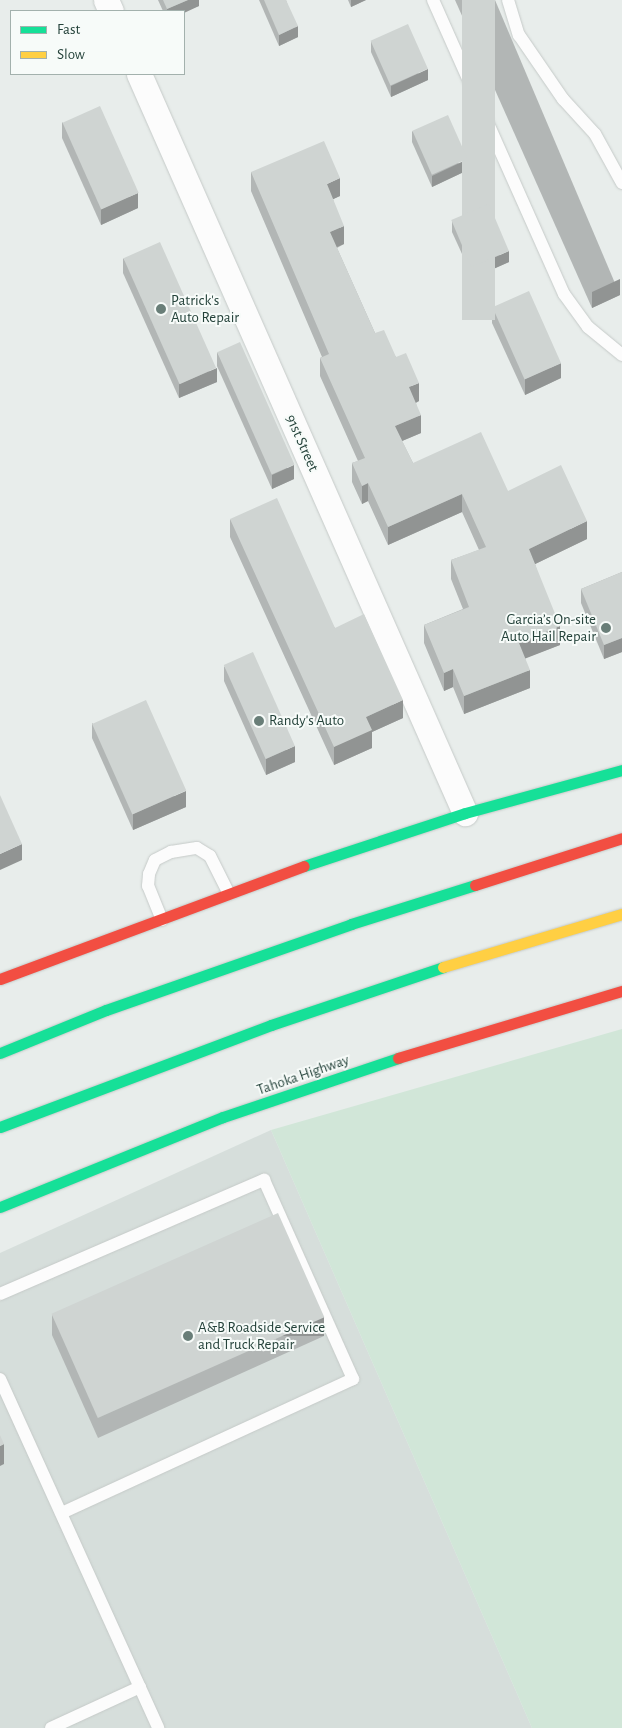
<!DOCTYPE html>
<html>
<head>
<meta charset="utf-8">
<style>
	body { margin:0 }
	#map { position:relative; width:622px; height:1728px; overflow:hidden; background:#e8edeb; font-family:"Alegreya Sans",sans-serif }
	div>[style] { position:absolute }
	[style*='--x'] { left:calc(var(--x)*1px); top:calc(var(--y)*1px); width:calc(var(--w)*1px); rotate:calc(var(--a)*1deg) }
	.built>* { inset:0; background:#d6dedb }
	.green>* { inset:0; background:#d1e6d8 }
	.roads { filter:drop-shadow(0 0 1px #c5cac8) drop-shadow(0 0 1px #c5cac8) }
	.lane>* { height:12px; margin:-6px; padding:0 6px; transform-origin:6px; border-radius:6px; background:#fcfcfc }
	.street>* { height:25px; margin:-12.5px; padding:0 12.5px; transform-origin:12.5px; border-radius:12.5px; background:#fcfcfc }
	.fast>* { height:11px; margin:-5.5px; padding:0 5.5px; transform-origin:5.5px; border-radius:5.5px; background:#16e098 }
	.slow>* { height:11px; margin:-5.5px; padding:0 5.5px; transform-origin:5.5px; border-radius:5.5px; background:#ffcf43 }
	.jam>* { height:11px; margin:-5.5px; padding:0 5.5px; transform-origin:5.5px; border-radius:5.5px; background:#f24e42 }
	.wall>* { inset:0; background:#b2b6b5 }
	.shaded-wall>* { inset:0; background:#919493; transform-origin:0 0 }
	.building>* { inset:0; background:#cfd4d2; transform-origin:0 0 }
	.dots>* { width:14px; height:14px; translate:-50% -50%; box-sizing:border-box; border:2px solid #f7fbf9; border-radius:50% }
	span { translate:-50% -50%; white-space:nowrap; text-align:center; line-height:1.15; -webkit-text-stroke:4px #f7fbf9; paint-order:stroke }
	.poi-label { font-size:15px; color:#24423a }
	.left { translate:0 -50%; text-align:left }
	.right { translate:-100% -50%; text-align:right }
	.street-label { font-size:15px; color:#24423a }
	.legend { position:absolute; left:10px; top:10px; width:175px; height:65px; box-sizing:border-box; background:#f7fbf9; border:1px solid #a3b1ad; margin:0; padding:6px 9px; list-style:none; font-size:15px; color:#24423a }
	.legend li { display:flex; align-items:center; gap:10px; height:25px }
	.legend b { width:25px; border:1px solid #a3b1ad }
</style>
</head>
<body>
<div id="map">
	<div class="built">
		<i style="clip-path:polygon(271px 1130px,532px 1728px,0 1728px,0 1253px)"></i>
	</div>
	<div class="green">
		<i style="clip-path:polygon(622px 1029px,622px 1728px,532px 1728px,271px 1130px)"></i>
	</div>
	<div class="roads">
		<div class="lane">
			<i style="--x:433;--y:0;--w:322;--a:66"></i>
			<i style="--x:564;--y:294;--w:41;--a:54"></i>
			<i style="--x:588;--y:327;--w:44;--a:39.5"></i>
			<i style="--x:508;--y:0;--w:37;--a:73"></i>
			<i style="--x:519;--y:35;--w:78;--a:55.5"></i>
			<i style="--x:563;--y:99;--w:47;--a:47.6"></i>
			<i style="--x:595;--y:134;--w:56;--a:61.1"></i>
			<i style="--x:162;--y:920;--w:37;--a:-112"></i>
			<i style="--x:148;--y:886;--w:12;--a:-85"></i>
			<i style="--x:149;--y:874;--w:15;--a:-67"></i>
			<i style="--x:155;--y:860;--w:18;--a:-27"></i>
			<i style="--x:171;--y:852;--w:26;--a:-9"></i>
			<i style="--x:197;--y:848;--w:15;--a:32"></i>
			<i style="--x:210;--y:856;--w:42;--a:63.4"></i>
			<i style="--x:0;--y:1294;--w:288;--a:-23.4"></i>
			<i style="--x:264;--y:1180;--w:218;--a:65.9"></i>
			<i style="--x:353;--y:1379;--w:321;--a:155.3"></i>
			<i style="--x:0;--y:1379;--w:383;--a:65.6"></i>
			<i style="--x:51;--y:1728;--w:98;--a:-24.7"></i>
		</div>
		<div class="street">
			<i style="--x:106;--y:0;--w:12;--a:66"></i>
			<i style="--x:139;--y:74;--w:808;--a:66.2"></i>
		</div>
		<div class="fast">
			<i style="--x:304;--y:866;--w:169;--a:-18.2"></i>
			<i style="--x:465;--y:813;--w:163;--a:-15.3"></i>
			<i style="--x:0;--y:1053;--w:114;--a:-22.1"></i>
			<i style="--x:106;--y:1010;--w:260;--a:-19.3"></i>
			<i style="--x:351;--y:924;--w:130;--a:-17.5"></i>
			<i style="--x:0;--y:1127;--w:290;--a:-20.6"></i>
			<i style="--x:271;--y:1025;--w:182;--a:-18.6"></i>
			<i style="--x:0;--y:1207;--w:240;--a:-22"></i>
			<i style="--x:223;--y:1117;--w:185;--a:-18.6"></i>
		</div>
		<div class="slow">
			<i style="--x:443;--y:967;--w:187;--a:-16.5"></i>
		</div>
		<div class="jam">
			<i style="--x:475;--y:885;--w:154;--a:-17.7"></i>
			<i style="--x:0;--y:979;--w:324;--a:-20.4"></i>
			<i style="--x:398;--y:1058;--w:234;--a:-16.7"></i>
		</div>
	</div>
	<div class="wall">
		<i style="clip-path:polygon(158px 0,199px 0,199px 6px,184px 11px,163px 11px)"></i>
		<i style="clip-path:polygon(259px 0,286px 0,298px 37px,279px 46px)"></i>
		<i style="clip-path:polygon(348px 0,366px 0,351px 7px)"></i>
		<i style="clip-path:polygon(455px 0,495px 0,620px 295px,592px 308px)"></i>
		<i style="clip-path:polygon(371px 41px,428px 80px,391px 97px,371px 52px)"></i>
		<i style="clip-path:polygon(62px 122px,138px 208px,101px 225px,62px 138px)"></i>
		<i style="clip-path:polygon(412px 131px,468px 170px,432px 187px,412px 142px)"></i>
		<i style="clip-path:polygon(251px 172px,340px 196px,333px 199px,344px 244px,337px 248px,375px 333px,396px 357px,419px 401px,416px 403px,421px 433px,402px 441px,413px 463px,508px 491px,587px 539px,535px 564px,560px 645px,525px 658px,530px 688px,464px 714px,453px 687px,444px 691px,424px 643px,424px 625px,463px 609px,451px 579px,451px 560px,479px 550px,462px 512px,388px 545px,368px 501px,362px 504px,352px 482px,352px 463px,358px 461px,320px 376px,320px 358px,322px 357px,251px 191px)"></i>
		<i style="clip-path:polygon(452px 221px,509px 262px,473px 278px,452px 232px)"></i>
		<i style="clip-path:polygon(123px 258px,217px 382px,179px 398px,123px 273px)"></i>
		<i style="clip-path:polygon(492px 307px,561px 378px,525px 395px,492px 323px)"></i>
		<i style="clip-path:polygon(217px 352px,294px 479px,272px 489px,217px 366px)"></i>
		<i style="clip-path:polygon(230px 519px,335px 628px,403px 718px,372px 732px,372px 748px,334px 765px,230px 537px)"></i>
		<i style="clip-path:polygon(622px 572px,622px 652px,604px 659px,581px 603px,581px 589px)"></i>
		<i style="clip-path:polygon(224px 666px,295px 762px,266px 775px,224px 681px)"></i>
		<i style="clip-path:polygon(92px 723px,186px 807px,133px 830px,92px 738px)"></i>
		<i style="clip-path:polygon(52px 1315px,324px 1336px,98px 1438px,52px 1335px)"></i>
	</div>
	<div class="shaded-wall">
		<i style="clip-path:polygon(188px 0,199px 0,199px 6px,184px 13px,184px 11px,167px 11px,167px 9px)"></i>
		<i style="clip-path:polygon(351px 0,366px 0,351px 7px)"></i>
		<i style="clip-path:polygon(298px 26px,298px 37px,279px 46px,279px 35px)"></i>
		<i style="clip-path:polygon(428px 69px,428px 80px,391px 97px,391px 86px)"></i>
		<i style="clip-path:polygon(468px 159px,468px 170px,432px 187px,432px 176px)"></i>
		<i style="clip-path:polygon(340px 178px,340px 196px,327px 202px,327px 184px)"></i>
		<i style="clip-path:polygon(138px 193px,138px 208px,101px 225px,101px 209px)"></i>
		<i style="clip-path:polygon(344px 226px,344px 244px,330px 250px,330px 232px)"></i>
		<i style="clip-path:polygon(509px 251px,509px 262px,473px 278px,473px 267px)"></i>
		<i style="clip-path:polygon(620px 279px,620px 295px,592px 308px,592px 292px)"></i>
		<i style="clip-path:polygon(561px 363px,561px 378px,525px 395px,525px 379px)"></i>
		<i style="clip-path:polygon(217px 368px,217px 382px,179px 398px,179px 384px)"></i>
		<i style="clip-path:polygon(419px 383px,419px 401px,409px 406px,409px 387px)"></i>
		<i style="clip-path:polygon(421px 415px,421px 433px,395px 444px,395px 426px)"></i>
		<i style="clip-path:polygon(294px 465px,294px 479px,272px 489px,272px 475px)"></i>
		<i style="clip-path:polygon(368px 483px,368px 501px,362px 504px,362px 486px)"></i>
		<i style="clip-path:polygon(462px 494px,462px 512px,388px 545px,388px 527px)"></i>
		<i style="clip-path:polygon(587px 521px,587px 539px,529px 567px,529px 549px)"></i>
		<i style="clip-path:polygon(560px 626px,560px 645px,519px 661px,519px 643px)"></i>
		<i style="clip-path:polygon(622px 638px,622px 652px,604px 659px,604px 645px)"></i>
		<i style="clip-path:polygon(453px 669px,453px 687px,444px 691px,444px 673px)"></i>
		<i style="clip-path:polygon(530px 670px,530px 688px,464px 714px,464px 696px)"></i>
		<i style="clip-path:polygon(403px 700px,403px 718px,372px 732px,372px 748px,334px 765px,334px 747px,366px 717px)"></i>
		<i style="clip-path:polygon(295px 746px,295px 762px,266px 775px,266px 759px)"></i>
		<i style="clip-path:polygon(186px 791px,186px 807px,133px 830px,133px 814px)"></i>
		<i style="clip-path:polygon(22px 844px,22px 860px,0 870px,0 854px)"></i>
		<i style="left:324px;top:1317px;width:19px;height:248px;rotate:90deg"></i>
		<i style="clip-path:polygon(4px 1444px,4px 1464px,0 1466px,0 1446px)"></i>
	</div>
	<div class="building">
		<i style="clip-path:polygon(163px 0,188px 0,167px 9px)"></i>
		<i style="clip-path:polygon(264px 0,286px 0,298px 26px,279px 35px)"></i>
		<i style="left:462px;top:0;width:33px;height:320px"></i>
		<i style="left:408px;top:24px;width:49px;height:41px;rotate:66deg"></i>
		<i style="left:100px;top:106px;width:95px;height:41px;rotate:66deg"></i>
		<i style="left:448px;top:115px;width:48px;height:39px;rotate:66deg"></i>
		<i style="clip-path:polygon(324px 141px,340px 178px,327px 184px,344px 226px,330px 232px,375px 333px,384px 330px,396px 357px,406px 353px,419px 383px,409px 387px,421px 415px,395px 426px,413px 463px,481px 432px,508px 491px,561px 465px,587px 521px,529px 549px,560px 626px,519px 643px,530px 670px,464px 696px,453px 669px,444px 673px,424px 625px,469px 607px,451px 560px,486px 547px,462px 494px,388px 527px,368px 483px,362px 486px,352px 463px,365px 458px,320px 358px,329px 354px,251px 172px)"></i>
		<i style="left:489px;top:204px;width:51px;height:41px;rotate:67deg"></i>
		<i style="left:160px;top:242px;width:138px;height:40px;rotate:66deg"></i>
		<i style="left:529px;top:291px;width:79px;height:40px;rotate:66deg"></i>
		<i style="left:240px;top:342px;width:134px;height:25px;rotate:66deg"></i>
		<i style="clip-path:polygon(277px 498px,335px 628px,364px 614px,403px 700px,366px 717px,372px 730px,334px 747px,230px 519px)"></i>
		<i style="clip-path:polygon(622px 572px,622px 638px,604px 645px,581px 589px)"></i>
		<i style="left:253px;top:652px;width:103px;height:32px;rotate:66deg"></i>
		<i style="left:146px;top:700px;width:99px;height:59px;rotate:66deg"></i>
		<i style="clip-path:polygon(0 795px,22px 844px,0 854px)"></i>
		<i style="left:278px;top:1213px;width:114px;height:248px;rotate:66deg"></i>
		<i style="clip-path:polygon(0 1435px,4px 1444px,0 1446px)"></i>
	</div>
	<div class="dots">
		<i style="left:161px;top:309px;background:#697e78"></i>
		<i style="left:606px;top:628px;background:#697e78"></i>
		<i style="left:259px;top:721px;background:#697e78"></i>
		<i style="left:188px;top:1336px;background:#697e78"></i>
	</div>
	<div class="poi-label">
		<span class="left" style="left:171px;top:309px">Patrick's<br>Auto Repair</span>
		<span class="right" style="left:596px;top:628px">Garcia’s On-site<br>Auto Hail Repair</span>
		<span class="left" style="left:269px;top:721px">Randy's Auto</span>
		<span class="left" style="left:198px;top:1336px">A&amp;B Roadside Service<br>and Truck Repair</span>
	</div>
	<div class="street-label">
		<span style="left:302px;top:443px;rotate:66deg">91st Street</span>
		<span style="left:303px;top:1075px;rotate:-19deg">Tahoka Highway</span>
	</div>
	<ul class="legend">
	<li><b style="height:6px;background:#16e098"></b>Fast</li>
	<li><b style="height:6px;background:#ffcf43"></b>Slow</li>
	</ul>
</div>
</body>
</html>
